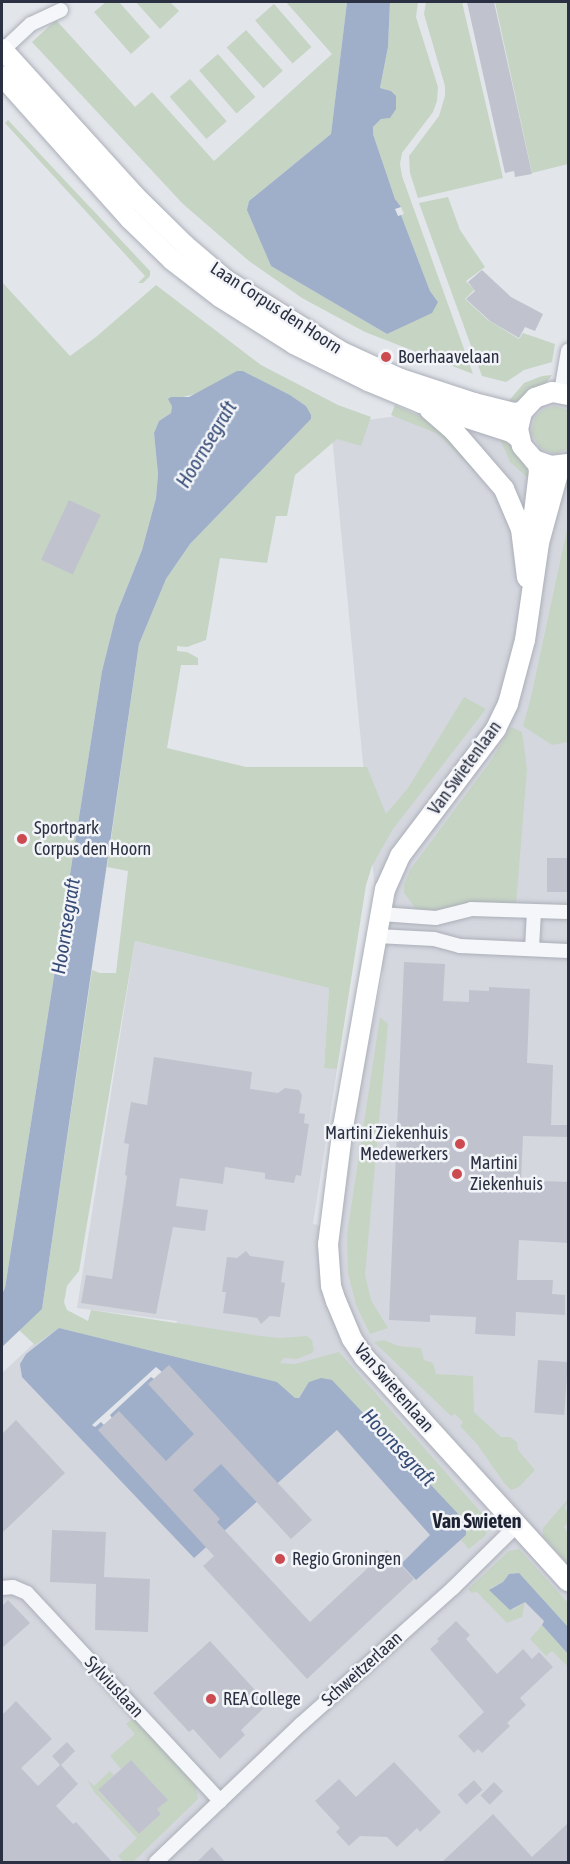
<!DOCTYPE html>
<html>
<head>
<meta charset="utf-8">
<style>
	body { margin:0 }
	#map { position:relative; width:570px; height:1864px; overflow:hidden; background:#e2e5ea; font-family:"Asap Condensed",sans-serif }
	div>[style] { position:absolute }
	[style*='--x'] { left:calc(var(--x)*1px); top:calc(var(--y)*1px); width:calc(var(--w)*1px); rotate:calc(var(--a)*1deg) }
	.built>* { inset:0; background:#d5d7df }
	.green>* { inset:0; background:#c6d4c4; transform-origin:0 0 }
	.water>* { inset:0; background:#9fafc9 }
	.pier>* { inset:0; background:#e2e5ea }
	.building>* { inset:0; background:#c0c3cd; transform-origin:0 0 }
	.roads { filter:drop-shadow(0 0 2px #abafb8) drop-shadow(0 0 2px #abafb8) }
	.street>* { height:14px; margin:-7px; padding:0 7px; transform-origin:7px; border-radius:7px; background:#f5f6f9 }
	.secondary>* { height:20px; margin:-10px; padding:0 10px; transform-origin:10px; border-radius:10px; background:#fff }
	.dots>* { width:16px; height:16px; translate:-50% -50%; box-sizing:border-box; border:3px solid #f2f4f8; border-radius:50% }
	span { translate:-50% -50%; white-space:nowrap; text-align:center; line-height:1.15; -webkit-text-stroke:5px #f2f4f8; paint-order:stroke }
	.street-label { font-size:18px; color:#2b3142 }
	.poi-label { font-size:18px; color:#2b3142 }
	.left { translate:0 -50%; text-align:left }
	.right { translate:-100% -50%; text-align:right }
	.water-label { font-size:20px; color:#364b75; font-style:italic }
	.neighbourhood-label { font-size:20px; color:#1d2233; font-weight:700 }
	.frame { position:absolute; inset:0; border:3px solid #2b3142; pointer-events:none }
</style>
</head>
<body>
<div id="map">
	<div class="built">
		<i style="clip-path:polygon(520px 399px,568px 401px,568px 1862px,2px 1862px,2px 1373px,57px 1322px,170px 1346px,177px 1321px,77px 1308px,135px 941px,329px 988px,324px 1067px,337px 1069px,313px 1224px,339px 1229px,354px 1112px,383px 975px,331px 425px)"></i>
	</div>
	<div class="green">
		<i style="clip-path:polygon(106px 2px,119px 2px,150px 37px,131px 54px,94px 12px)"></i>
		<i style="clip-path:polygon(136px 2px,170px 2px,179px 11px,160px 29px)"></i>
		<i style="clip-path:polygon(286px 2px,347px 2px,331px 134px,249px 201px,248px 210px,271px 266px,387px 334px,438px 302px,430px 291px,401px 215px,404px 214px,401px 207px,395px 199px,373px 134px,373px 127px,381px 119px,391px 91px,380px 88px,388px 47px,390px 2px,418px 2px,416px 17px,438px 87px,437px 101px,433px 112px,402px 153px,400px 164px,402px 176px,473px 374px,365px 332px,302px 298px,249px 261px,183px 204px,32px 42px,56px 20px,135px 107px,152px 92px,214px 161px,332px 54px)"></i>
		<i style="clip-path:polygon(426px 2px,462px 2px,503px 178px,418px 198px,410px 173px,409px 156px,439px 116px,445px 96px,445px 86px,424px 14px)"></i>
		<i style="clip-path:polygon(495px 2px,568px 2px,568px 164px,532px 173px)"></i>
		<i style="left:274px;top:4px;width:57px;height:25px;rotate:49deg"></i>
		<i style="left:246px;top:30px;width:55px;height:26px;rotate:48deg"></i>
		<i style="left:218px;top:54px;width:57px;height:25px;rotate:49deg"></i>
		<i style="left:190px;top:79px;width:56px;height:27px;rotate:49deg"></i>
		<i style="clip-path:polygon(8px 120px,150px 271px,150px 276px,143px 283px,138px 283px,145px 276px,5px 123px)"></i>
		<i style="clip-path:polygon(448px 197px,460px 230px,485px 267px,466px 281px,474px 290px,465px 299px,488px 320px,519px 339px,523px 333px,555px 344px,552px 362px,524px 370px,506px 382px,482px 376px,419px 203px)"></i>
		<i style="clip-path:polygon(2px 282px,70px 356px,96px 337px,156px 285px,261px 365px,338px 405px,371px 417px,361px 446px,337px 439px,295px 475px,287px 516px,276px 516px,267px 563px,220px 558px,206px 640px,187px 647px,177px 646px,177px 651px,187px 652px,198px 658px,198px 665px,181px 665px,167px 748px,246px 767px,367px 767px,386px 814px,408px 788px,464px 697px,486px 709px,393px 829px,372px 866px,366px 885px,337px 1069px,324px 1068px,329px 988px,135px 941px,79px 1271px,67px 1286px,64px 1302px,67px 1310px,88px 1321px,91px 1310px,261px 1336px,280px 1338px,307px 1336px,312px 1340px,314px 1350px,312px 1353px,297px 1359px,284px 1358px,280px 1363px,295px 1364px,339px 1352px,488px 1520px,489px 1527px,485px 1536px,469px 1549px,461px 1540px,466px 1535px,310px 1382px,298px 1398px,295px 1398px,277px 1382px,59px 1328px,35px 1345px,19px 1330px,42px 1309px,92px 970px,100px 973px,116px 973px,128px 871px,107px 867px,139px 644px,166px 579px,190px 544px,311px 419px,306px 406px,290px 395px,243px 371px,199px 393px,179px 398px,172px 406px,171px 413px,159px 421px,154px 433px,158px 474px,156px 498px,142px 550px,116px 615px,102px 671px,5px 1288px,2px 1294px)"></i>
		<i style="clip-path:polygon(552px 375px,543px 387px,519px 400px,507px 403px,524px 383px,542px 376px)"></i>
		<i style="clip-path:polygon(395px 405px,435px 423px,484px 472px,479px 476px,438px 434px,391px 415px)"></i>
		<i style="clip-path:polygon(555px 406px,568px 410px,568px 449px,555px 454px,540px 448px,531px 433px,535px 417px,544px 409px)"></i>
		<i style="clip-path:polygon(499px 437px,514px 447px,526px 466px,530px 480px,510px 462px)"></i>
		<i style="clip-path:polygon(568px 525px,568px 742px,552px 745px,523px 726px,531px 697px)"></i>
		<i style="clip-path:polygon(511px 727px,522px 732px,527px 769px,516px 905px,468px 903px,457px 905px,444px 911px,416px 909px,404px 893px,404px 885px,410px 870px,490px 762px)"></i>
		<i style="clip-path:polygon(380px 1017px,388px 1024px,365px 1275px,371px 1300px,388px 1328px,370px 1334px,356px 1305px,348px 1273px,347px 1234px)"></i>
		<i style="clip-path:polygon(384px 1340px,398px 1346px,421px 1348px,424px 1360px,433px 1363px,436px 1374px,473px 1376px,474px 1412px,501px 1437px,510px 1437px,517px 1442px,518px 1450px,535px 1470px,519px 1487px,511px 1490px,504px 1483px,477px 1444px,460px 1426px,463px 1422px,455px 1414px,451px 1416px,374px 1342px)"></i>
		<i style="clip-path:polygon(568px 1499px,565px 1509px,568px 1512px,568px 1522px,564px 1527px,568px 1532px,568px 1564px,543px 1536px,543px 1528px)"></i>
		<i style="clip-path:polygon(519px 1549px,568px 1603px,568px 1627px,519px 1573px,509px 1574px,503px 1582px,491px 1588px,512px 1610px,525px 1602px,522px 1617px,507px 1623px,477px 1592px,471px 1593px,468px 1589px,509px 1551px)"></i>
		<i style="clip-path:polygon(542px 1625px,568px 1654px,568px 1667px,552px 1651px,546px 1656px,530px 1639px)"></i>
		<i style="clip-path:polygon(135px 1717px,195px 1782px,198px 1799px,133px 1862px,124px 1862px,118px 1856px,137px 1838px,94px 1792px,87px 1779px,94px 1786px,110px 1771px,114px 1775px,98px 1791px,139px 1834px,161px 1814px,157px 1809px,167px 1799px,131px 1760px,121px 1769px,110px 1756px,135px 1734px,126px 1724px)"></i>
	</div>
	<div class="water">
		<i style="clip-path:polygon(347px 2px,390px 2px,388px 47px,380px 88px,391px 91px,396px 96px,396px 109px,390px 118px,381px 119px,373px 127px,373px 134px,395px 199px,401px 207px,395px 209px,398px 216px,401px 215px,430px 291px,438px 302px,432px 313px,387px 334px,271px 266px,247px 210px,249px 201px,331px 134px)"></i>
		<i style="clip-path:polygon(237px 371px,243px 371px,290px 395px,306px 406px,311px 415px,311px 419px,190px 544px,166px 579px,139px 644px,42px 1309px,2px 1347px,2px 1294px,5px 1288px,102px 671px,116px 615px,142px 550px,156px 498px,158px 474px,154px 433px,159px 421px,171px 413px,172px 406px,168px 399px,171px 397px,189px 397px)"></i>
		<i style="clip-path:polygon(59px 1328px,277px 1382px,295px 1398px,299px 1398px,309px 1382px,321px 1378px,332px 1380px,462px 1518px,466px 1524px,466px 1535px,416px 1580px,401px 1564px,430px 1535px,337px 1430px,194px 1558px,22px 1377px,20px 1364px,26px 1354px)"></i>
		<i style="clip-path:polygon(519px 1573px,568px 1627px,568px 1654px,542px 1625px,544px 1621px,525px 1602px,510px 1610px,489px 1590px,503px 1582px,509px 1574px)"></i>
	</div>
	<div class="pier">
		<i style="clip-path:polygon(156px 1367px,162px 1372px,154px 1379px,151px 1377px,110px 1415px,112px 1418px,104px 1425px,101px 1422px,95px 1427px,92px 1425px)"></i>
	</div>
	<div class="building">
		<i style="clip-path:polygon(467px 2px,494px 2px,532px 174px,515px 177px,514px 171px,505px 173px)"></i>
		<i style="clip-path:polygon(482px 270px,511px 297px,543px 314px,535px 331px,525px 327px,519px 338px,490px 321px,466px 299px,475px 291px,468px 282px)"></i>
		<i style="left:69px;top:500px;width:35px;height:66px;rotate:25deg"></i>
		<i style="left:547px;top:858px;width:21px;height:34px"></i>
		<i style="clip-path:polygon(404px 962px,445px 964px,443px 1001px,469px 1002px,469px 990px,489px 991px,489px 987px,530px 989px,527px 1063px,553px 1065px,551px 1125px,568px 1125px,568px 1137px,523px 1136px,521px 1180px,568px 1182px,568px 1243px,519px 1240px,517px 1280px,553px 1280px,552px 1294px,565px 1295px,565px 1315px,516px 1312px,515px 1336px,475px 1334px,476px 1317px,430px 1315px,430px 1322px,389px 1320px)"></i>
		<i style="clip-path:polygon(154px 1057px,252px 1072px,250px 1089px,278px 1093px,285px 1088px,299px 1090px,302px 1095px,299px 1113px,305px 1114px,304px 1123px,309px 1124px,301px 1176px,296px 1175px,294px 1183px,265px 1179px,265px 1173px,225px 1167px,223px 1184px,180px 1178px,176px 1206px,208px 1210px,205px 1231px,173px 1227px,156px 1314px,81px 1303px,86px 1275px,112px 1279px,127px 1176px,125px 1175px,129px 1144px,124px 1143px,131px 1102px,147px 1105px)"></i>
		<i style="clip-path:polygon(246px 1251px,250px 1256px,284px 1261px,281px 1282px,285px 1283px,280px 1317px,270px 1316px,261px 1324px,257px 1318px,223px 1313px,226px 1292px,222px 1292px,227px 1257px,237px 1258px)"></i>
		<i style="left:538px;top:1360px;width:30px;height:53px;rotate:4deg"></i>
		<i style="clip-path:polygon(169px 1365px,312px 1520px,291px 1539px,221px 1464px,193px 1490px,220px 1519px,217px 1522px,310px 1622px,387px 1550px,414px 1579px,307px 1679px,203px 1566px,214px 1556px,98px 1430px,119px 1411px,166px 1461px,194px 1434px,148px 1384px)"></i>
		<i style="clip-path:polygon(16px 1420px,65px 1473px,2px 1533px,2px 1434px)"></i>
		<i style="clip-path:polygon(52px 1530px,106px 1532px,104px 1577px,150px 1579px,148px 1632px,95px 1630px,96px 1584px,50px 1582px)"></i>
		<i style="clip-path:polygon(8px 1600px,30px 1623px,2px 1648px,2px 1606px)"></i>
		<i style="clip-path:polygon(456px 1621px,470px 1635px,466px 1639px,497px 1674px,523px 1649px,532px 1659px,539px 1652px,553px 1667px,520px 1698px,526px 1705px,507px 1723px,510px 1726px,482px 1753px,478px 1749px,474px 1753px,458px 1736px,484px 1712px,430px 1649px,439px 1641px,437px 1639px)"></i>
		<i style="clip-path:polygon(210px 1641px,268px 1704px,241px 1730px,245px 1735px,220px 1759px,193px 1729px,189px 1732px,153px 1693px)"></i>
		<i style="clip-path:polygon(16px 1701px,52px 1739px,21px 1768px,38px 1786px,60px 1765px,52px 1756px,67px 1742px,75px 1751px,61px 1765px,78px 1784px,56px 1806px,73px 1824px,76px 1822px,113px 1863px,2px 1863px,2px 1715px)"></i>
		<i style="clip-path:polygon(131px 1760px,168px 1800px,157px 1809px,161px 1814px,139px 1834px,98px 1790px)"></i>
		<i style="clip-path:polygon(394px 1762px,441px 1812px,420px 1832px,417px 1828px,397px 1847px,387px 1837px,360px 1836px,349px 1846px,336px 1832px,340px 1828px,315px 1801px,339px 1779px,356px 1797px)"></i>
		<i style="left:474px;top:1780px;width:13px;height:22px;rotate:48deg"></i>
		<i style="left:494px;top:1782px;width:13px;height:19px;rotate:45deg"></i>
		<i style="clip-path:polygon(493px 1814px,532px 1857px,568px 1823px,568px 1863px,441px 1863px)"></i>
		<i style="clip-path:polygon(212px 1847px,226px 1863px,196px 1863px)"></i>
	</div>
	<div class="roads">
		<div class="street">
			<i style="--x:2;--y:51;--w:40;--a:-43"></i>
			<i style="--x:31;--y:24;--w:33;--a:-25"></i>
			<i style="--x:561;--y:392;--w:42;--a:-80.3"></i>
			<i style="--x:381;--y:914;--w:55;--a:4.2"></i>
			<i style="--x:436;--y:918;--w:36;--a:-14"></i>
			<i style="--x:471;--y:909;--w:97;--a:1.8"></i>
			<i style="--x:377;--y:936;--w:57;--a:3"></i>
			<i style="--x:434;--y:939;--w:27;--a:15"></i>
			<i style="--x:460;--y:946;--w:108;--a:2.7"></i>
			<i style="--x:532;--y:949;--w:38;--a:-87"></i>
			<i style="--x:2;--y:1588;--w:11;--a:-5"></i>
			<i style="--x:13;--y:1587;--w:15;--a:23"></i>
			<i style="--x:27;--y:1593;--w:284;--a:47.1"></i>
			<i style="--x:156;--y:1862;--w:200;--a:-43.6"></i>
			<i style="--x:301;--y:1724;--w:204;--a:-41.8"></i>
			<i style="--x:453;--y:1588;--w:90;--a:-44.5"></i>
		</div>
		<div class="secondary">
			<i style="--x:2;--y:49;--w:200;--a:47.8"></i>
			<i style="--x:136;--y:197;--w:69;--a:44.4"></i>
			<i style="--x:185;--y:245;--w:54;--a:40.5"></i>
			<i style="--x:226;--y:280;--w:134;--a:31.9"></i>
			<i style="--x:340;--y:351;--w:67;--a:24.7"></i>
			<i style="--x:401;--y:379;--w:77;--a:18.2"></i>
			<i style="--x:474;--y:403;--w:41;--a:14"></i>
			<i style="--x:514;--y:413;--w:8;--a:-7"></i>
			<i style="--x:2;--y:76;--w:192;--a:48.2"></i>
			<i style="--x:130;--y:219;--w:59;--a:44.3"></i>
			<i style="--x:172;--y:260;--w:61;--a:37.6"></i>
			<i style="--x:220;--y:297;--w:88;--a:32.4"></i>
			<i style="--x:294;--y:344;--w:83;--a:26.6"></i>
			<i style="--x:368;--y:381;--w:57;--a:22.5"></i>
			<i style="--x:421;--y:403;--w:95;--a:17.9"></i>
			<i style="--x:511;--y:432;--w:10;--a:37"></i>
			<i style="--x:568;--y:395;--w:16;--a:-169"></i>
			<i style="--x:552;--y:392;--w:18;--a:161"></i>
			<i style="--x:535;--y:398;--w:19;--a:133"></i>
			<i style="--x:522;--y:412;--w:17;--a:103"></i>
			<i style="--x:518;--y:429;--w:17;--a:77"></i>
			<i style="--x:522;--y:446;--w:18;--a:49"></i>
			<i style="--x:534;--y:460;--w:18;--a:19"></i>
			<i style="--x:551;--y:466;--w:17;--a:-7"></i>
			<i style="--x:430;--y:410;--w:32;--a:41"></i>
			<i style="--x:454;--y:431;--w:77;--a:49.2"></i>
			<i style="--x:504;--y:489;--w:43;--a:67"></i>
			<i style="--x:521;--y:529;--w:49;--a:83"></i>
			<i style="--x:537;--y:462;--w:9;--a:77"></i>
			<i style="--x:539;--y:471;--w:42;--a:96.8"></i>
			<i style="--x:534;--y:513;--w:26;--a:79"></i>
			<i style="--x:560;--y:466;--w:80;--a:105.3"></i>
			<i style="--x:539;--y:543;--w:98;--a:98.2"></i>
			<i style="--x:525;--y:640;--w:66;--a:104.9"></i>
			<i style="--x:508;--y:704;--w:28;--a:116"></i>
			<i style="--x:496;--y:729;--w:159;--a:127.1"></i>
			<i style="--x:400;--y:856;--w:36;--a:114"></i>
			<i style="--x:385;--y:889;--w:241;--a:100"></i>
			<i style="--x:343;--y:1126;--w:119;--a:97.2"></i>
			<i style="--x:328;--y:1244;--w:42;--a:85.9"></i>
			<i style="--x:331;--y:1286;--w:16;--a:72"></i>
			<i style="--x:336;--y:1301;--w:41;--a:67.2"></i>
			<i style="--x:352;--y:1339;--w:23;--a:56"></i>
			<i style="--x:365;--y:1358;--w:302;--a:47.7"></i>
		</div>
	</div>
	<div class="dots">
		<i style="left:386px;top:357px;background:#cb4b51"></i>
		<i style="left:22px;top:839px;background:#cb4b51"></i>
		<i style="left:460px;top:1144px;background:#cb4b51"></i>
		<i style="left:457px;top:1174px;background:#cb4b51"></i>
		<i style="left:280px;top:1559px;background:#cb4b51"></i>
		<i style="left:211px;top:1699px;background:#cb4b51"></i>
	</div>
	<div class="street-label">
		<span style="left:276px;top:308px;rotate:33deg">Laan Corpus den Hoorn</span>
		<span style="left:465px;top:768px;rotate:-54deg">Van Swietenlaan</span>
		<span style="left:394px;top:1388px;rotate:49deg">Van Swietenlaan</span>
		<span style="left:362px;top:1669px;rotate:-42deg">Schweitzerlaan</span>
		<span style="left:114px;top:1687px;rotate:47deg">Sylviuslaan</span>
	</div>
	<div class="poi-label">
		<span class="left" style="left:398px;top:357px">Boerhaavelaan</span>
		<span class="left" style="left:34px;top:839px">Sportpark<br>Corpus den Hoorn</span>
		<span class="right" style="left:448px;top:1144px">Martini Ziekenhuis<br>Medewerkers</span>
		<span class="left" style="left:470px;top:1174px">Martini<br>Ziekenhuis</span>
		<span class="left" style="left:292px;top:1559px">Regio Groningen</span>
		<span class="left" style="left:223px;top:1699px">REA College</span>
	</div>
	<div class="water-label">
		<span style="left:206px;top:444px;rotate:-59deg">Hoornsegraft</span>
		<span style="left:65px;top:926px;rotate:-81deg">Hoornsegraft</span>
		<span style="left:399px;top:1447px;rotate:47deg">Hoornsegraft</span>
	</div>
	<div class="neighbourhood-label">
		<span style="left:477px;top:1520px">Van Swieten</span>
	</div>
	<div class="frame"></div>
</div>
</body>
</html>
